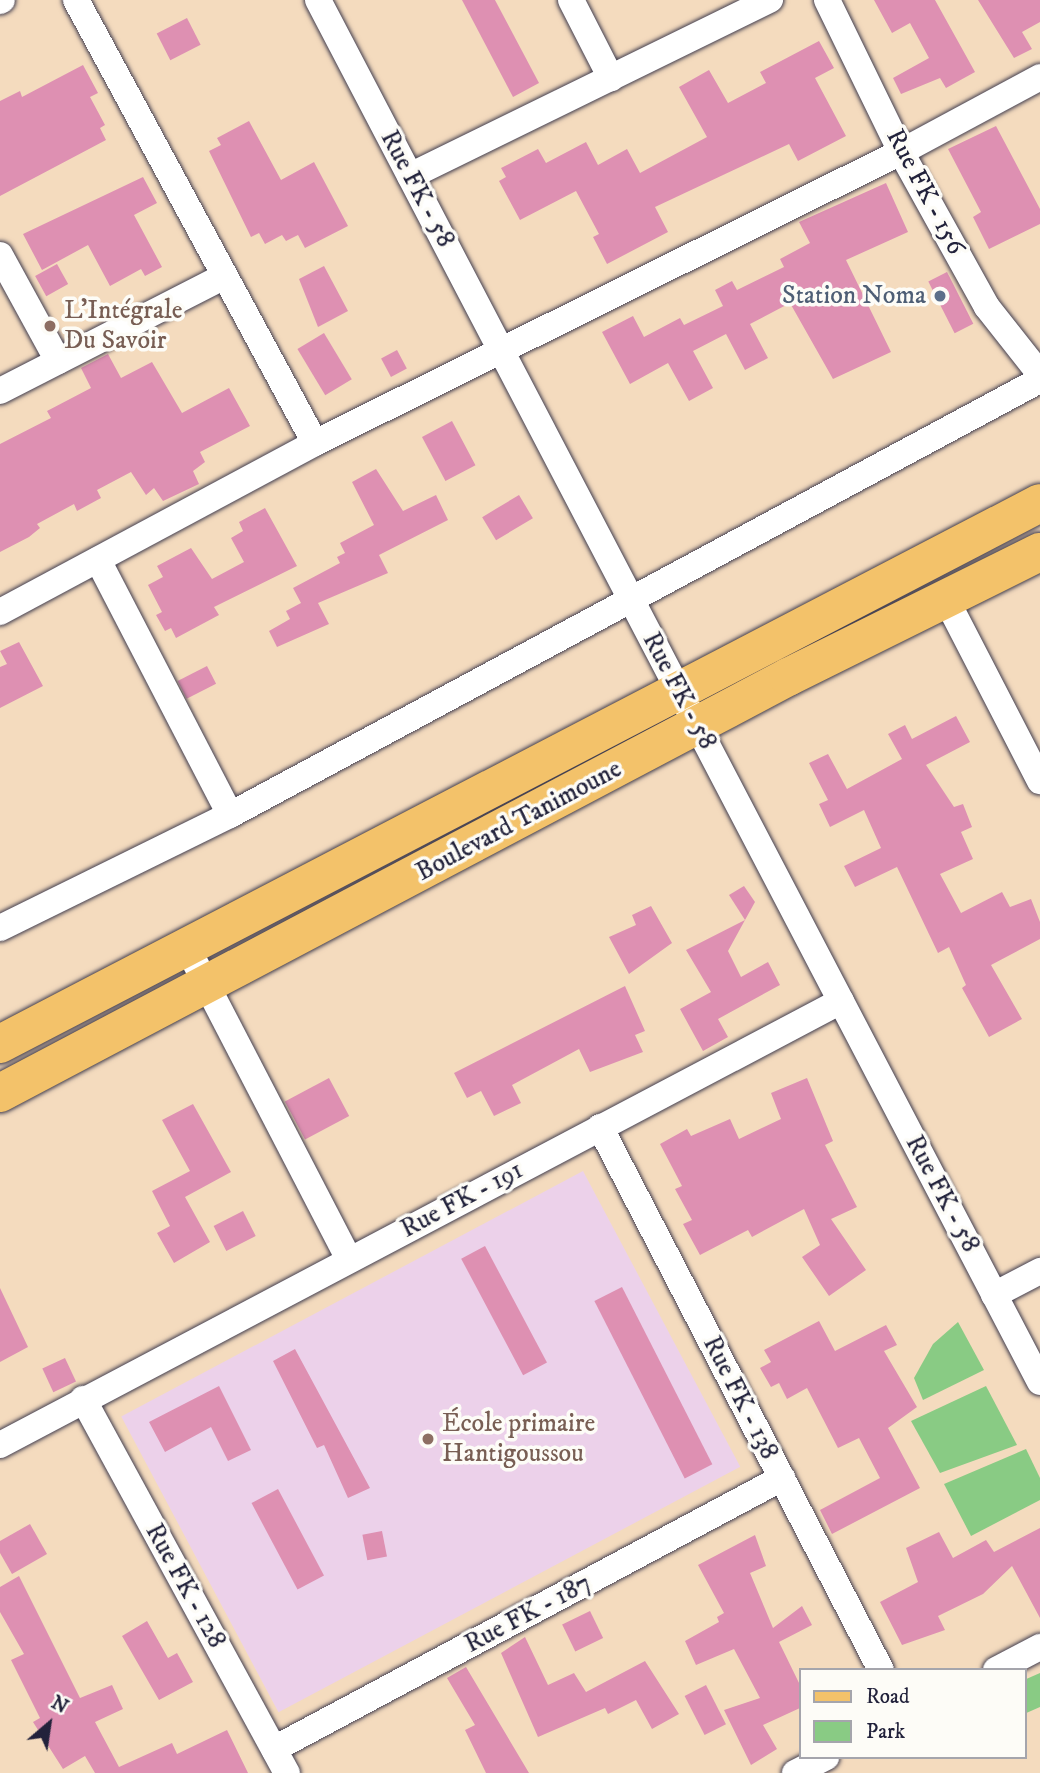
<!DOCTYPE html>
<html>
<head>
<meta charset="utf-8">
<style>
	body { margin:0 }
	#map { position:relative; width:1040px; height:1773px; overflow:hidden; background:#f4dbbe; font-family:"IM FELL DW Pica",serif }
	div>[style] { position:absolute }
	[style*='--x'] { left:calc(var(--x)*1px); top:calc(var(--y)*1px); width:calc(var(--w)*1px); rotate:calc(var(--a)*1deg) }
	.built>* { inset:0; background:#ecd1ea; transform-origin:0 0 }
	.green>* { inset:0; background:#89cb84 }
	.building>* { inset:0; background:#de90b2; transform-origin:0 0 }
	.roads { filter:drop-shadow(0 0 2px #423e4f) drop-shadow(0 0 2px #423e4f) }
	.minor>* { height:26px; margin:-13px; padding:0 13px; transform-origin:13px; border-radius:13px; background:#fff }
	.primary>* { height:38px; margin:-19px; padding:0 19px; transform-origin:19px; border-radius:19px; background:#f3c26a }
	.dots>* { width:19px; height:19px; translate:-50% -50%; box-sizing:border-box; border:4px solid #fdfcf7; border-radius:50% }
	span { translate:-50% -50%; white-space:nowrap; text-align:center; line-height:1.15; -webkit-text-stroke:7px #fdfcf7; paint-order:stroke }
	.street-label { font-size:26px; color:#22223b }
	.service-label { font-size:26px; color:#4e5e75 }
	.right { translate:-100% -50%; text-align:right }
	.education-label { font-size:26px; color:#785e54 }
	.left { translate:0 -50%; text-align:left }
	.legend { position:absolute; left:799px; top:1668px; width:228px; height:91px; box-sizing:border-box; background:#fdfcf7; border:2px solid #a5a5ac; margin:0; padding:9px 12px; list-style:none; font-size:21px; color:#22223b }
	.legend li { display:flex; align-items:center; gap:14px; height:35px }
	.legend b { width:35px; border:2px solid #a5a5ac }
	.north { position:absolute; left:14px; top:1689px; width:70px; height:70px; -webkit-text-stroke:5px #fdfcf7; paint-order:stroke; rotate:29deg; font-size:19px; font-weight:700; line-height:28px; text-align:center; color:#22223b }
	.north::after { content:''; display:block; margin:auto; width:24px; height:32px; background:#22223b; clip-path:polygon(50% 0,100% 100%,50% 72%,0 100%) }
</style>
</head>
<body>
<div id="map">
	<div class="built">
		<i style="left:583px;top:1171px;width:335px;height:523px;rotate:62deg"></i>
	</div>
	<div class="green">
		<i style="clip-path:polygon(958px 1322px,984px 1370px,923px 1400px,914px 1378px,933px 1344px)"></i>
		<i style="clip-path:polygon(986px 1386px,1017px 1445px,940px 1473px,911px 1421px)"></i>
		<i style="clip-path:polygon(1026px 1449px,1040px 1478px,1040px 1500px,971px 1536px,944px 1484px)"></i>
		<i style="clip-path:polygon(1040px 1673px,1040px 1707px,1024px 1714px,1024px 1680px)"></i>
	</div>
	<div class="building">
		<i style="clip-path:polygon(462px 0,495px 0,539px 83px,513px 97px)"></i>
		<i style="clip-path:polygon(874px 0,935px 0,975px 72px,946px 88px,940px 78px,901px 94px,893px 78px,929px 58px,910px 23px,892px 33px)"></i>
		<i style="clip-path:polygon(978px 0,1040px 0,1040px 22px,1022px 32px,1032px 49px,1014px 58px)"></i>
		<i style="left:187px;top:18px;width:30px;height:34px;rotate:63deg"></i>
		<i style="clip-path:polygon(819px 41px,834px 68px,815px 78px,846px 136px,798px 161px,789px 144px,655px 207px,668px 232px,607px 264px,593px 237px,599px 234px,576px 191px,520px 220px,499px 181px,506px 177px,501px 168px,538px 149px,546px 163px,586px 142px,598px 165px,627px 149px,640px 173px,707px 137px,679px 87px,709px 70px,728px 103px,766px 83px,760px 72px)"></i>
		<i style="clip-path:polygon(83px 65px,98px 93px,90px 97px,105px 125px,100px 128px,106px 140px,0 196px,0 101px,20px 91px,22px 97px)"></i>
		<i style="clip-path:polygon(249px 121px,281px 180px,314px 162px,348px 226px,305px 248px,298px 235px,286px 241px,282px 235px,265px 244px,259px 233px,251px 237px,209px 151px,221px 145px,217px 138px)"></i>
		<i style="clip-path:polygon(996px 126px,1040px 209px,1040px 224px,989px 249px,973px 217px,981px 212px,948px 149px)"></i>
		<i style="clip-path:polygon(143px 177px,157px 203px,134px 215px,162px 267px,145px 276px,141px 269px,110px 286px,88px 245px,42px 270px,23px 234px)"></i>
		<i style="clip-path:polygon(886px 183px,908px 232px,846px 260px,891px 352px,833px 379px,790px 303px,750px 324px,768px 358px,745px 370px,726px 334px,693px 351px,713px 388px,689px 401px,668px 363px,630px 384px,602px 332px,633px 316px,644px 337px,680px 318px,684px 325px,723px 306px,715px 290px,732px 281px,737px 290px,784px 267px,780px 259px,810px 243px,799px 222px)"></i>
		<i style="left:57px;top:264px;width:23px;height:25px;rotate:61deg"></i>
		<i style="clip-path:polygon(324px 266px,348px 311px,318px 327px,299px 279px)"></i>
		<i style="left:947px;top:272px;width:58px;height:21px;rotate:63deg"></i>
		<i style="left:324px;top:333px;width:54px;height:31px;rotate:59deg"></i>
		<i style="left:397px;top:350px;width:21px;height:18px;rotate:62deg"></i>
		<i style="clip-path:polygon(108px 354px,121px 378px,152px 362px,182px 413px,229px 388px,250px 426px,200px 452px,205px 462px,193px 471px,199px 484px,163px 501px,154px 488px,146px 495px,131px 472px,97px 490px,101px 498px,77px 511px,74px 504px,37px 524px,40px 528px,29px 537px,0 552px,0 444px,51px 418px,47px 411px,91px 388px,81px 368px)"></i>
		<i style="left:452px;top:421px;width:50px;height:34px;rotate:62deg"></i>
		<i style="clip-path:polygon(376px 469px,403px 511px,436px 495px,448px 520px,379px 555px,388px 573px,318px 603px,329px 624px,277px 647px,269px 631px,290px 619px,286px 611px,301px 603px,293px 588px,340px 563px,337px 557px,345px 553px,340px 543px,374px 525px,352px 482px)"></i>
		<i style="left:519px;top:495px;width:27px;height:43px;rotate:59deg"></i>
		<i style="clip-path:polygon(265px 508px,297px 566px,214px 607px,219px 615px,176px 638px,171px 628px,165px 631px,156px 615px,162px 612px,148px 585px,163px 577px,157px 566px,191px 548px,212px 579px,244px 562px,231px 538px,243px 531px,239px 522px)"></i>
		<i style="clip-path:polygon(19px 642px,43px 686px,0 708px,0 667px,7px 664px,0 651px)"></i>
		<i style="left:207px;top:666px;width:20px;height:33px;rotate:63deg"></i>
		<i style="clip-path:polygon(956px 716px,970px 742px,926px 765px,954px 807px,963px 804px,972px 827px,961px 832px,973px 859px,940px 874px,961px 913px,1002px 892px,1010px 907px,1031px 899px,1040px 922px,1040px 939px,991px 965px,1022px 1019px,989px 1037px,962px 988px,966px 985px,949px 947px,938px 953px,897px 867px,855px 887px,844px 866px,881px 848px,864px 810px,830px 827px,819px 804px,828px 800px,809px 763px,828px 754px,847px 789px,902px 759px,888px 734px,905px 725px,912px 739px)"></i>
		<i style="clip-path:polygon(744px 886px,755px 902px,745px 920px,729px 895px)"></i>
		<i style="clip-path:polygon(651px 906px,672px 943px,629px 974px,609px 937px,636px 925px,632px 915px)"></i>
		<i style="clip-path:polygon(745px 920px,728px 951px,741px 977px,768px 962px,780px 985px,718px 1019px,728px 1037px,703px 1051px,680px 1009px,711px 992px,686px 950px)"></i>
		<i style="clip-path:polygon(625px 986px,645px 1031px,635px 1035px,643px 1052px,590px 1072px,579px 1049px,512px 1085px,521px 1103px,494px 1116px,481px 1091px,467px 1098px,454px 1073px)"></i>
		<i style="left:329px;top:1078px;width:43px;height:50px;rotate:62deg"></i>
		<i style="clip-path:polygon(807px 1078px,833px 1141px,825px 1145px,857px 1207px,831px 1219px,866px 1270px,829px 1296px,802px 1257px,820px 1245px,804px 1209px,752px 1237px,748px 1230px,700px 1255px,683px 1224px,692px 1220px,675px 1189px,682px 1186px,660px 1144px,687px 1129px,691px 1136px,730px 1119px,739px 1139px,781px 1119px,771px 1093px)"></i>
		<i style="clip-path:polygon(193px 1104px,231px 1172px,185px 1197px,210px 1242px,174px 1263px,157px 1233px,170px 1226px,152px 1191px,190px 1171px,162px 1120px)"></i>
		<i style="left:243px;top:1211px;width:28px;height:33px;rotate:63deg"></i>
		<i style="left:485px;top:1246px;width:132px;height:27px;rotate:62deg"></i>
		<i style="left:622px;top:1287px;width:199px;height:31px;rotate:63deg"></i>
		<i style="clip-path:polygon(0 1288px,28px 1347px,0 1362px)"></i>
		<i style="clip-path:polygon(819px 1321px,835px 1351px,886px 1325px,897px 1345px,884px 1351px,917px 1407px,888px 1428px,920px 1488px,832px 1534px,820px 1510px,880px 1478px,859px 1438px,838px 1448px,807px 1388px,787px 1399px,779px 1383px,771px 1387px,760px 1368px,771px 1362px,764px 1350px)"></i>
		<i style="clip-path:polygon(295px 1349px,370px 1488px,348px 1498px,324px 1445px,317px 1448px,273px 1361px)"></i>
		<i style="left:65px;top:1358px;width:26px;height:25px;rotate:65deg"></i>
		<i style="clip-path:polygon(219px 1386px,251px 1450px,228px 1461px,211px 1427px,165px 1452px,149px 1422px)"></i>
		<i style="left:278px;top:1489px;width:98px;height:30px;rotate:62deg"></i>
		<i style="clip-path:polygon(30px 1524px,47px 1554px,12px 1574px,0 1553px,0 1541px)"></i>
		<i style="clip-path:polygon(1040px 1528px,1040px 1618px,1012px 1566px,983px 1594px,938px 1616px,945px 1630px,902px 1645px,880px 1602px,918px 1582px,906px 1548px,939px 1532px,953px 1558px,986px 1540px,994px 1552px)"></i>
		<i style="left:382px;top:1531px;width:26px;height:20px;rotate:79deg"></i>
		<i style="clip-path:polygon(755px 1535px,766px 1566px,750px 1573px,773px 1628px,802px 1606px,812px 1625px,779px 1642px,800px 1685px,800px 1708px,763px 1725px,777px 1749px,751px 1765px,724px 1710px,760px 1698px,734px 1649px,696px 1665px,685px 1641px,719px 1622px,717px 1617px,724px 1613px,698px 1565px)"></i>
		<i style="clip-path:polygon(19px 1576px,80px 1698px,112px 1685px,123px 1709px,95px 1722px,119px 1767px,172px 1743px,177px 1754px,227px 1730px,248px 1773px,95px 1773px,85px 1756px,63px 1769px,33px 1722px,40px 1718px,11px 1660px,24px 1654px,0 1612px,0 1587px)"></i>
		<i style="left:590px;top:1611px;width:30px;height:31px;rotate:64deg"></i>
		<i style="clip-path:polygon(147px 1621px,168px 1658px,177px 1653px,193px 1682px,159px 1700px,122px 1636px)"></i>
		<i style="clip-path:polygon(525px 1637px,548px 1685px,574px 1673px,586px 1692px,645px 1661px,679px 1714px,652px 1729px,636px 1700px,608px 1714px,605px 1708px,538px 1737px,501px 1653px)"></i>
		<i style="clip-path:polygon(466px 1667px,529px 1773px,486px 1773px,465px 1730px,475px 1725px,447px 1678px)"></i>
		<i style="left:706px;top:1685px;width:44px;height:24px;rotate:63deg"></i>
	</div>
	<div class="roads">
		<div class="minor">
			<i style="--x:76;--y:0;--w:503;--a:61.65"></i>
			<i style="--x:318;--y:0;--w:1559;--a:62.42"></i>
			<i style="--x:571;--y:0;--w:88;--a:62.9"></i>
			<i style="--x:827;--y:0;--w:169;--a:64"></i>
			<i style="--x:901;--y:152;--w:177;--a:61"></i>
			<i style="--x:987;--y:307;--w:85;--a:51.7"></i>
			<i style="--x:0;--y:1;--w:2;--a:-27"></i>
			<i style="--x:410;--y:176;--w:401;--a:-26.1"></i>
			<i style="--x:0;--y:255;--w:121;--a:61.3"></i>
			<i style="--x:0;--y:391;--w:250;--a:-27.1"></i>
			<i style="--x:98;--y:560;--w:287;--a:62.6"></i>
			<i style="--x:946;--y:599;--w:205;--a:62.7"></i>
			<i style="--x:0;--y:612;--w:357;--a:-28.2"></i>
			<i style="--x:315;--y:443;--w:654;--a:-26.41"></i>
			<i style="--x:901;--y:152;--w:158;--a:-28.3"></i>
			<i style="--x:0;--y:928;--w:256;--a:-26.2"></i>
			<i style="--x:230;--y:815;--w:919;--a:-28.24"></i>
			<i style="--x:187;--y:947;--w:352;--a:62.6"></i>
			<i style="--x:600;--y:1127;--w:611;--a:62.64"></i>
			<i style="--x:994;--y:1295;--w:52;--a:-27.6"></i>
			<i style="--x:83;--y:1399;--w:426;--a:61.4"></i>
			<i style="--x:0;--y:1445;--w:951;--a:-27.83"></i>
			<i style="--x:996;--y:1670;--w:50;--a:-27.6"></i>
			<i style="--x:274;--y:1749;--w:576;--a:-28.08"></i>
			<i style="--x:795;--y:1773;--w:35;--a:-27"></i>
		</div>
		<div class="primary">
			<i style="--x:0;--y:1044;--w:1172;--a:-27.48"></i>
			<i style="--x:0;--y:1093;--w:891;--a:-27.83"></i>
			<i style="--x:788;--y:677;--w:281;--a:-26.4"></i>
		</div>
	</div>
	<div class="dots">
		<i style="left:940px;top:296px;background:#5c6f8a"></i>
		<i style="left:50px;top:326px;background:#8d6e63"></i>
		<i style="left:428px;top:1439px;background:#8d6e63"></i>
	</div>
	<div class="street-label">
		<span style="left:417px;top:189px;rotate:62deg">Rue FK - 58</span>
		<span style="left:925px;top:192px;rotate:62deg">Rue FK - 156</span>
		<span style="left:679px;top:691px;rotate:62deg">Rue FK - 58</span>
		<span style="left:519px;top:821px;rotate:-28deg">Boulevard Tanimoune</span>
		<span style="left:942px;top:1194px;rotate:62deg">Rue FK - 58</span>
		<span style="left:462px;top:1200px;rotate:-28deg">Rue FK - 191</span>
		<span style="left:740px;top:1398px;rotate:63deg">Rue FK - 138</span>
		<span style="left:185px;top:1586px;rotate:61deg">Rue FK - 128</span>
		<span style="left:528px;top:1614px;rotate:-28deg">Rue FK - 187</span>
	</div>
	<div class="service-label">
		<span class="right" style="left:926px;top:296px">Station Noma</span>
	</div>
	<div class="education-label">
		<span class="left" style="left:64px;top:326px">L'Intégrale<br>Du Savoir</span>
		<span class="left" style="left:442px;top:1439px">École primaire<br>Hantigoussou</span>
	</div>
	<ul class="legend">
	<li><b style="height:9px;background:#f3c26a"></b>Road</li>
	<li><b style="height:19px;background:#89cb84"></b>Park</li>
	</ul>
	<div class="north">N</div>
</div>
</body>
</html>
